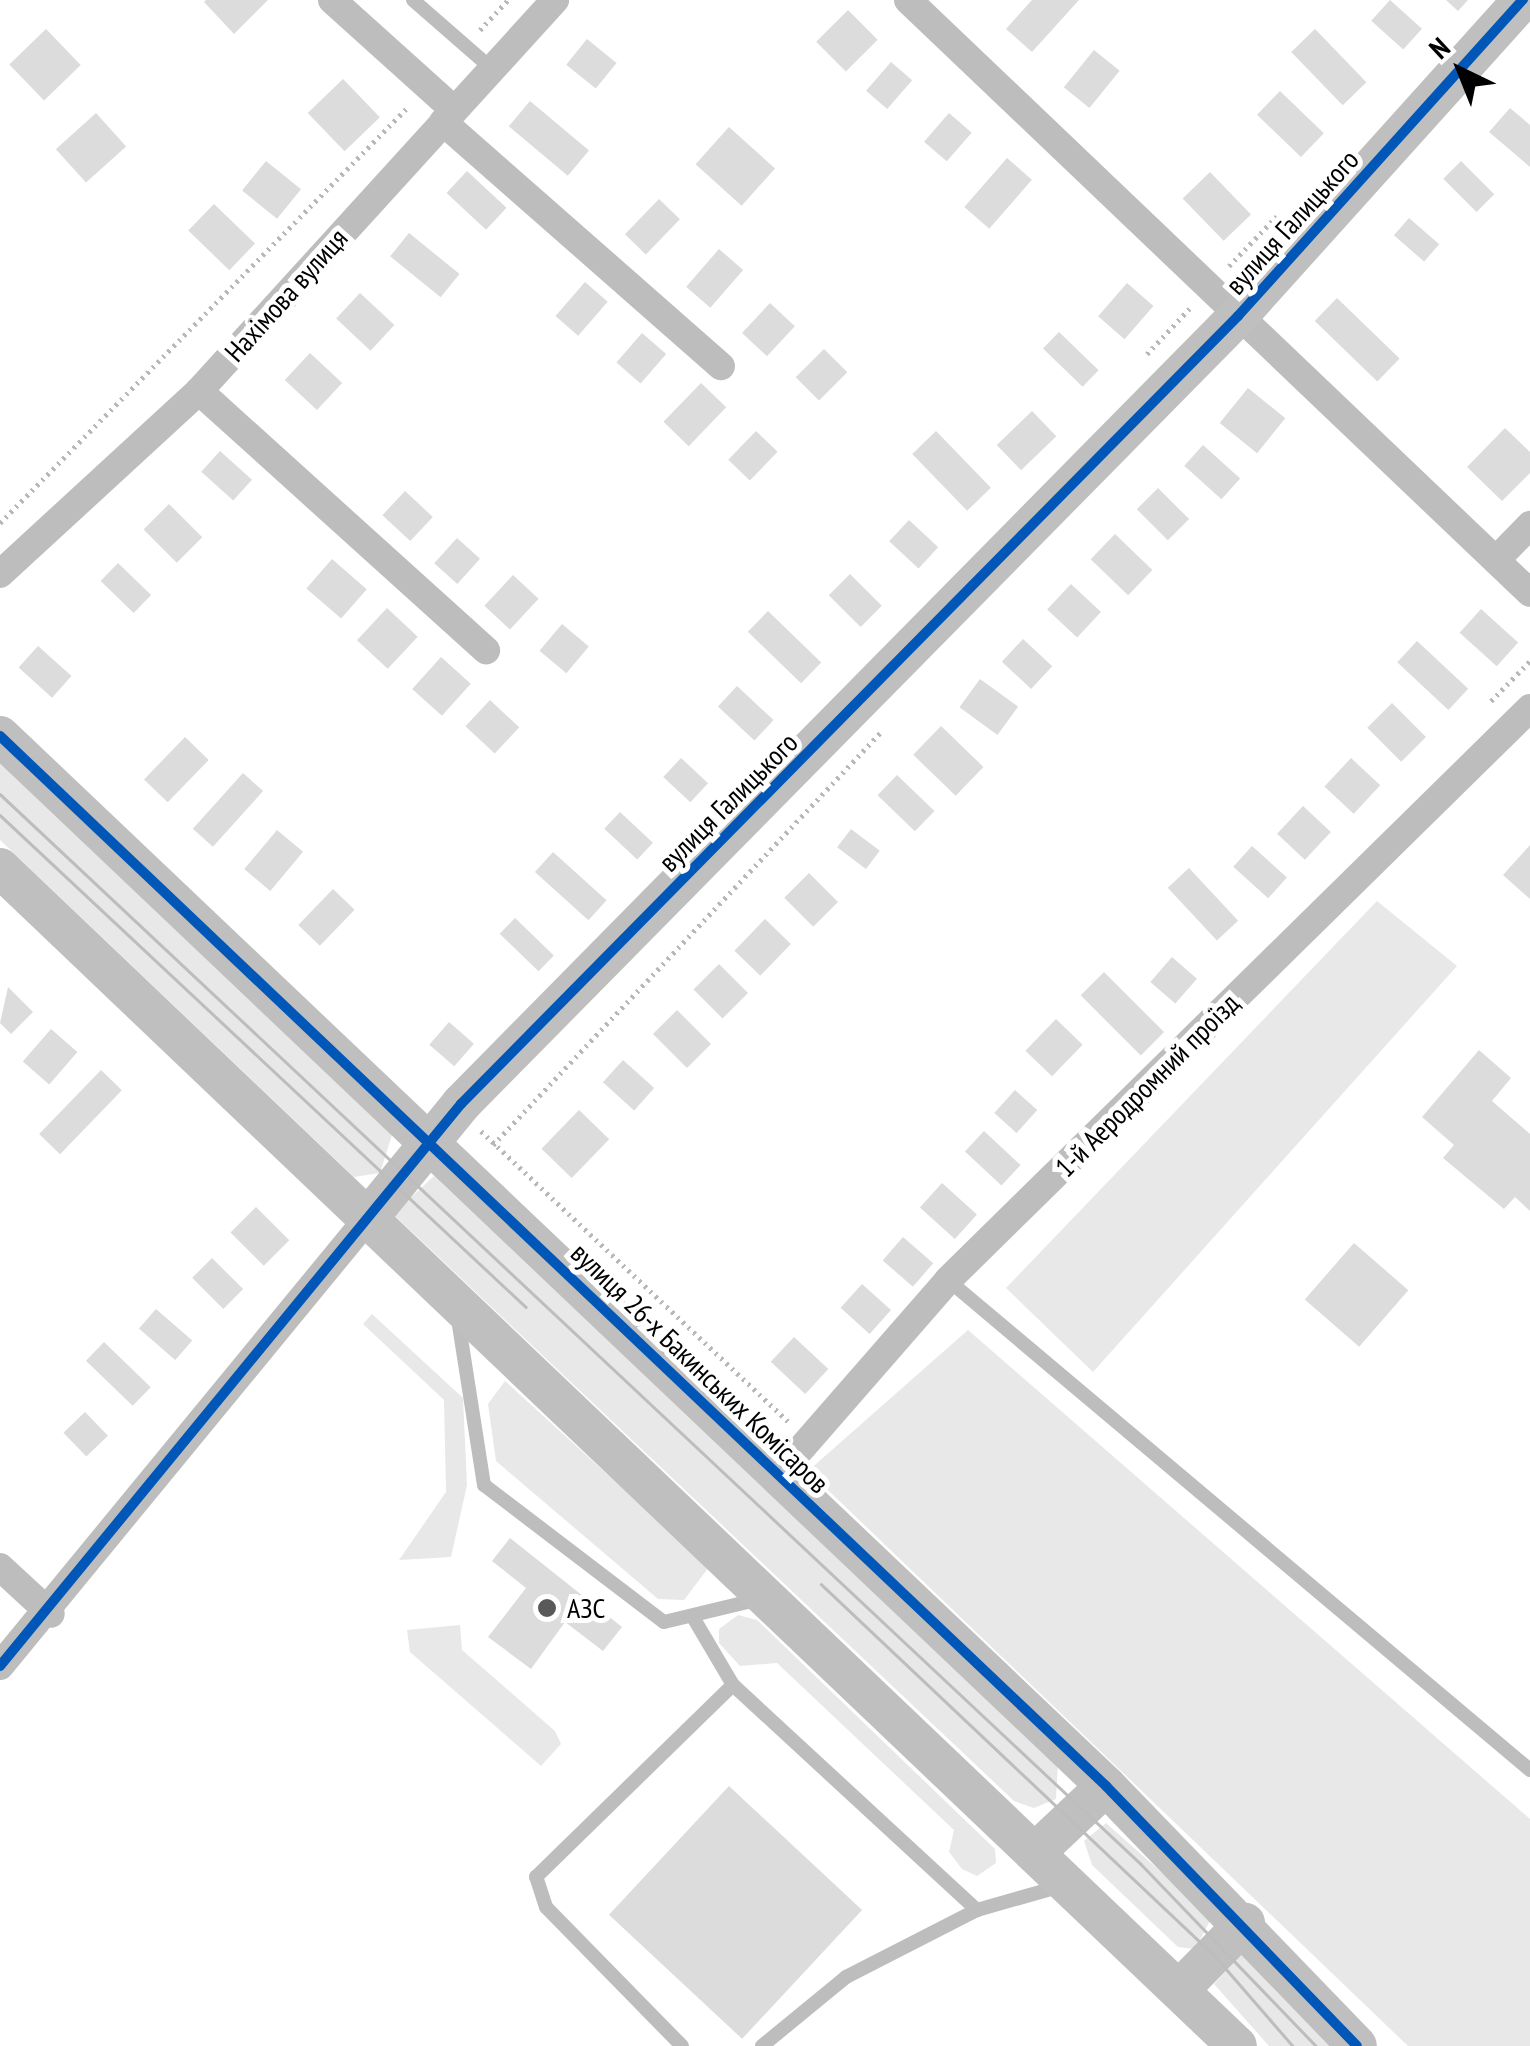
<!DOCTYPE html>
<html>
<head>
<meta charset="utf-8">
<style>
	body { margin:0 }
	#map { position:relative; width:1530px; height:2046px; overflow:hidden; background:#fff; font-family:"PT Sans Narrow",sans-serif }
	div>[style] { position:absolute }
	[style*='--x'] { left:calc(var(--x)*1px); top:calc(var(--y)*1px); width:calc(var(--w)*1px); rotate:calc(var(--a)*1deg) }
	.green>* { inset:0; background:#e8e8e8 }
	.building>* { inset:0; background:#dcdcdc; transform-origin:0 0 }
	.path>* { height:5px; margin-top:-2.5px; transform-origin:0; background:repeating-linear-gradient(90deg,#b8b8b8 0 2.5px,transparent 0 7.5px) }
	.lane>* { height:14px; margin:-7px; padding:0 7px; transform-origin:7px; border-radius:7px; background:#bdbdbd }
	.street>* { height:28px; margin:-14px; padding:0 14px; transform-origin:14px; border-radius:14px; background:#bdbdbd }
	.secondary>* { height:40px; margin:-20px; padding:0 20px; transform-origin:20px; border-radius:20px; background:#bfbfbf }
	.tram>* { height:2.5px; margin:-1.25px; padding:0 1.25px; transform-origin:1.25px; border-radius:1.25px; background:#bdbdbd }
	.cycleway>* { height:10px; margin:-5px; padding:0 5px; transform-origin:5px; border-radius:5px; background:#0057b8 }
	.dots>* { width:28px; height:28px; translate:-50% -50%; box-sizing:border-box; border:5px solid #fff; border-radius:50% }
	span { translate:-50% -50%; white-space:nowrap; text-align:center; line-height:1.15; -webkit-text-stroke:10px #fff; paint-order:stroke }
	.street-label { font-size:28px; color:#000 }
	.poi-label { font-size:28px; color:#000 }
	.left { translate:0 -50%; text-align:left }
	.north { position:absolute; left:1410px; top:20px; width:100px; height:100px; -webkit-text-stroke:8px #fff; paint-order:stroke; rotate:317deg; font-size:28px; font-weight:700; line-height:40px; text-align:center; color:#000 }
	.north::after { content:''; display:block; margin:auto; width:35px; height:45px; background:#000; clip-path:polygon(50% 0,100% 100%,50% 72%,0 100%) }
</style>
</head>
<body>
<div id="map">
	<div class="green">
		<i style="clip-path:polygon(0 762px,392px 1135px,380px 1173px,354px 1177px,0 840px)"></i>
		<i style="clip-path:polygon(1377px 901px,1457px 966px,1093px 1372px,1006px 1288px)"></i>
		<i style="clip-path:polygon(434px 1176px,1058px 1764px,1056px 1799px,1034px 1808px,1014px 1801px,393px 1214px)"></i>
		<i style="clip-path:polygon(372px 1314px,463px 1398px,467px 1485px,451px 1557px,399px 1560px,446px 1492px,444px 1400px,363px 1324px)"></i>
		<i style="clip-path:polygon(968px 1330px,1530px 1819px,1530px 2046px,1408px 2046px,808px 1471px)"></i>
		<i style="clip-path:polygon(505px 1381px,709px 1567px,684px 1600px,658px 1599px,496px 1461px,488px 1404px)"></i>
		<i style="clip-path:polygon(738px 1615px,757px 1620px,995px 1849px,996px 1863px,977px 1876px,962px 1869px,949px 1852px,954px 1830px,777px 1663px,740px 1666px,719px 1643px,719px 1629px)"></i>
		<i style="clip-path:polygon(460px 1625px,462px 1650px,555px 1731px,561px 1744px,541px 1766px,410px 1652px,407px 1630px)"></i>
		<i style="clip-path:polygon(1106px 1823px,1212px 1917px,1195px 1949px,1178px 1947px,1092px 1865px,1084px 1841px)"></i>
		<i style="clip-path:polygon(1241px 1955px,1256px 1957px,1337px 2046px,1269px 2046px,1214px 1984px)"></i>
	</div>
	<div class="building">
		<i style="clip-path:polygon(268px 0,234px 34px,204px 2px,206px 0)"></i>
		<i style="clip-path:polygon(1032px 0,1079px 0,1032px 52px,1006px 29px)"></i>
		<i style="left:1390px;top:0;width:43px;height:28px;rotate:42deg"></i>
		<i style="clip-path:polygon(1446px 0,1468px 0,1458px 11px)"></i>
		<i style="left:848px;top:10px;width:42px;height:45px;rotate:45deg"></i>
		<i style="left:46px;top:29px;width:50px;height:51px;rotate:46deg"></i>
		<i style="left:1315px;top:29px;width:74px;height:33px;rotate:46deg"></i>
		<i style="left:587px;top:39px;width:38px;height:33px;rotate:39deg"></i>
		<i style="left:1094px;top:50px;width:33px;height:48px;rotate:39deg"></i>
		<i style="left:891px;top:62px;width:28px;height:38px;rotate:41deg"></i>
		<i style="left:343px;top:79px;width:53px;height:49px;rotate:46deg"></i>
		<i style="left:1280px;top:91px;width:61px;height:33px;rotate:44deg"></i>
		<i style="left:530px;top:101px;width:77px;height:33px;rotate:40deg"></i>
		<i style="clip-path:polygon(1510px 108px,1530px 125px,1530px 167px,1489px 132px)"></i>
		<i style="left:96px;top:113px;width:45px;height:54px;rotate:48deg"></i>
		<i style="left:949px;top:113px;width:30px;height:38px;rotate:41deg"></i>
		<i style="left:729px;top:127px;width:62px;height:50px;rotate:42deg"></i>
		<i style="left:1007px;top:158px;width:33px;height:65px;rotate:41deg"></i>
		<i style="left:266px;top:161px;width:45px;height:38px;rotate:39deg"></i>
		<i style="left:1461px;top:161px;width:47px;height:25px;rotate:45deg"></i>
		<i style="left:467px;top:171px;width:54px;height:30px;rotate:43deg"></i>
		<i style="left:1210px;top:172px;width:59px;height:38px;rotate:46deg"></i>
		<i style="left:659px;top:199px;width:29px;height:49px;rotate:44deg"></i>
		<i style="left:214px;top:204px;width:57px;height:37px;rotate:44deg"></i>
		<i style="left:1409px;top:218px;width:40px;height:23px;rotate:41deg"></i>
		<i style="left:409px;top:233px;width:65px;height:30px;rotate:39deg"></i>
		<i style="left:719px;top:249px;width:32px;height:50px;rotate:41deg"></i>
		<i style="left:585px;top:282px;width:30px;height:45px;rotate:41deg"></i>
		<i style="left:1127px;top:283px;width:35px;height:44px;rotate:41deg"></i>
		<i style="left:360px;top:293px;width:47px;height:35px;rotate:43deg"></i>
		<i style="left:1337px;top:298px;width:87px;height:32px;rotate:44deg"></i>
		<i style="left:770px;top:303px;width:34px;height:41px;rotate:43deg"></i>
		<i style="left:1059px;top:332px;width:55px;height:23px;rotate:44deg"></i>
		<i style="left:642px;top:333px;width:32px;height:39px;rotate:41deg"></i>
		<i style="left:824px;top:349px;width:33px;height:40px;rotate:45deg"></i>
		<i style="left:310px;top:353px;width:44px;height:37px;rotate:43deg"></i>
		<i style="left:701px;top:383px;width:35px;height:54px;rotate:44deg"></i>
		<i style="left:1248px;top:388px;width:48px;height:45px;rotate:39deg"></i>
		<i style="left:1032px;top:411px;width:35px;height:49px;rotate:46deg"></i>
		<i style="clip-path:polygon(1505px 428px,1530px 452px,1530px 473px,1502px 501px,1467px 467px)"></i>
		<i style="left:756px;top:431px;width:30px;height:40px;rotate:44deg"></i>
		<i style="left:936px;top:431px;width:79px;height:33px;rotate:46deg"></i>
		<i style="left:1203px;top:445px;width:50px;height:28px;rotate:42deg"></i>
		<i style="left:220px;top:451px;width:43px;height:28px;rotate:42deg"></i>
		<i style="left:1158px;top:488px;width:44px;height:30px;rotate:45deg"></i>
		<i style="left:405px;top:491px;width:38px;height:33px;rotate:43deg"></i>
		<i style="left:169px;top:504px;width:47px;height:36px;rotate:45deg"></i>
		<i style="left:909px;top:520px;width:40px;height:29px;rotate:43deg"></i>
		<i style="left:1115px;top:534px;width:52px;height:35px;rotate:44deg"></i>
		<i style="left:457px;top:538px;width:31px;height:34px;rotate:42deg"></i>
		<i style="left:332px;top:559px;width:46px;height:39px;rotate:41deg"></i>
		<i style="left:118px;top:563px;width:46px;height:25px;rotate:44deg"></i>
		<i style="left:850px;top:574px;width:45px;height:30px;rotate:45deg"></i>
		<i style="left:513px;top:575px;width:35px;height:42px;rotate:43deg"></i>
		<i style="left:1071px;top:584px;width:41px;height:35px;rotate:43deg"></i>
		<i style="left:387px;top:608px;width:42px;height:44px;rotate:43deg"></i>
		<i style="left:1481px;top:609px;width:50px;height:32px;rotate:42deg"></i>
		<i style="left:768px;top:611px;width:74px;height:29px;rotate:44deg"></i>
		<i style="left:562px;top:624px;width:35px;height:35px;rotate:40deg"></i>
		<i style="left:1023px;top:639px;width:40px;height:31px;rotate:43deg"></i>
		<i style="left:1417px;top:641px;width:70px;height:29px;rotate:43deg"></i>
		<i style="left:38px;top:646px;width:45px;height:29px;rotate:42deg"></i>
		<i style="left:441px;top:657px;width:40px;height:43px;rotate:42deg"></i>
		<i style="left:980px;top:679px;width:47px;height:35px;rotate:36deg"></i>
		<i style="left:737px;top:686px;width:50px;height:28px;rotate:43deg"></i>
		<i style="left:490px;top:700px;width:40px;height:36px;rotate:43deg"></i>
		<i style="left:1392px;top:703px;width:48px;height:35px;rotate:45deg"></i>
		<i style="left:941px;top:726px;width:59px;height:40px;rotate:44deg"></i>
		<i style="left:185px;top:737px;width:33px;height:59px;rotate:44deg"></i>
		<i style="left:681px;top:758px;width:37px;height:26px;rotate:43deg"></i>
		<i style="left:1351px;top:758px;width:40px;height:39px;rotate:43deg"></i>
		<i style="left:243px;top:773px;width:27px;height:75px;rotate:42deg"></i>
		<i style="left:897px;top:775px;width:52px;height:28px;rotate:44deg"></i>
		<i style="left:1303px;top:806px;width:38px;height:38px;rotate:43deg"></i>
		<i style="left:620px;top:812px;width:45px;height:23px;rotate:43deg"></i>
		<i style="left:851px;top:829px;width:36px;height:23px;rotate:37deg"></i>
		<i style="left:277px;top:830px;width:34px;height:51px;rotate:40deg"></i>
		<i style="clip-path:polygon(1530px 845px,1530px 899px,1503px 875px)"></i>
		<i style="left:1252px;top:846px;width:47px;height:28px;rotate:42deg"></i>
		<i style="left:553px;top:852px;width:72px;height:27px;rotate:42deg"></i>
		<i style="left:1189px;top:868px;width:72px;height:29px;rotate:47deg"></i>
		<i style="left:809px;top:873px;width:41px;height:35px;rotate:45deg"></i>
		<i style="left:333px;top:889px;width:30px;height:50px;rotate:44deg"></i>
		<i style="left:515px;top:918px;width:54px;height:22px;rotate:44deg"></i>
		<i style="left:765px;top:919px;width:36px;height:44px;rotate:44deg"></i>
		<i style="left:1172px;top:957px;width:33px;height:33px;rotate:41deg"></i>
		<i style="left:719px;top:964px;width:41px;height:36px;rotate:45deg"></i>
		<i style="left:1104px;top:972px;width:85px;height:33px;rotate:45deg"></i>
		<i style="clip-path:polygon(8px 987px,33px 1012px,11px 1034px,0 1023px)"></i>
		<i style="left:677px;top:1010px;width:48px;height:34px;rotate:45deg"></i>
		<i style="left:1056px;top:1019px;width:37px;height:44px;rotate:44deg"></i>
		<i style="left:449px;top:1022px;width:33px;height:30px;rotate:41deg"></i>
		<i style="left:51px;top:1029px;width:35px;height:43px;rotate:41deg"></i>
		<i style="clip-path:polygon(1479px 1050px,1511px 1078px,1492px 1101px,1530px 1134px,1530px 1211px,1515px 1197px,1504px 1209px,1443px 1158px,1454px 1145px,1422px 1117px)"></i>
		<i style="left:623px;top:1060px;width:42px;height:30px;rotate:42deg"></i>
		<i style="left:101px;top:1070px;width:29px;height:89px;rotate:44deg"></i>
		<i style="left:1015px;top:1090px;width:30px;height:31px;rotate:42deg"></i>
		<i style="left:579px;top:1110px;width:42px;height:54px;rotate:44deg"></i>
		<i style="left:984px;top:1131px;width:50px;height:28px;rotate:43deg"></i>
		<i style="left:942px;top:1183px;width:47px;height:33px;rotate:42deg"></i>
		<i style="left:256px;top:1207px;width:47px;height:36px;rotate:45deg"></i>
		<i style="left:903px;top:1237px;width:40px;height:31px;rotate:41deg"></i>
		<i style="left:1354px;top:1243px;width:72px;height:75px;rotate:41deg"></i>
		<i style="left:212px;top:1258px;width:44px;height:28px;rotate:45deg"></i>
		<i style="left:862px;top:1284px;width:39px;height:32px;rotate:42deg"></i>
		<i style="left:156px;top:1309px;width:48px;height:26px;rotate:41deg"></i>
		<i style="left:794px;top:1337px;width:47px;height:34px;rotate:43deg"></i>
		<i style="left:104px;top:1342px;width:65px;height:26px;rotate:44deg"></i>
		<i style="left:85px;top:1412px;width:33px;height:30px;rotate:46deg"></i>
		<i style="clip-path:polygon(510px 1538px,622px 1627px,603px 1651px,565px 1622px,531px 1669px,488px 1637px,526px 1588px,492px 1561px)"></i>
		<i style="left:729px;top:1786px;width:182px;height:176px;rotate:43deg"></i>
	</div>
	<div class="path">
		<i style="--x:480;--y:30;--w:41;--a:-47"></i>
		<i style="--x:1229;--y:266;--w:69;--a:-46.2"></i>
		<i style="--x:1147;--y:354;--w:64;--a:-46.9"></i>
		<i style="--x:0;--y:523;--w:583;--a:-45.56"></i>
		<i style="--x:1491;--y:701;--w:56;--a:-45.7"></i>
		<i style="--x:481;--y:1131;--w:424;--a:43.4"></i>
		<i style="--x:493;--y:1145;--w:567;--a:-46.79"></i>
	</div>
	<div class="lane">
		<i style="--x:413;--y:0;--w:105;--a:41.1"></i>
		<i style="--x:948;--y:1280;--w:761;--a:40.09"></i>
		<i style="--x:458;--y:1319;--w:168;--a:81.1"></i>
		<i style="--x:484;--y:1485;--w:226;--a:37.3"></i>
		<i style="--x:664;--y:1622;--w:99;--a:-13.5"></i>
		<i style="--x:733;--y:1685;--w:332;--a:42.7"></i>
		<i style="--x:977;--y:1910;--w:87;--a:-15.9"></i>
		<i style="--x:682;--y:2046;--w:194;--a:-134.4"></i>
		<i style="--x:546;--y:1907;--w:32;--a:-108"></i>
		<i style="--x:536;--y:1877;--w:275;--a:-44.3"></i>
		<i style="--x:733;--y:1685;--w:79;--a:-120.5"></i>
		<i style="--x:762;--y:2046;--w:109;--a:-39.4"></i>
		<i style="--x:846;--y:1977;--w:147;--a:-27.1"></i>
	</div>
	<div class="street">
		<i style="--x:332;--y:0;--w:164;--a:42"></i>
		<i style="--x:908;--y:0;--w:859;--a:43.63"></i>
		<i style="--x:443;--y:122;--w:370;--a:41.3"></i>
		<i style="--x:199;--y:391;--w:387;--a:42.1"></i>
		<i style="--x:1499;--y:557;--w:45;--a:-45.9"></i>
		<i style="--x:0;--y:574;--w:270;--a:-42.6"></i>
		<i style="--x:199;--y:391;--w:529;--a:-47.68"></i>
		<i style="--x:779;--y:1474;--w:257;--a:-48.9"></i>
		<i style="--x:948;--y:1280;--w:816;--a:-44.5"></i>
		<i style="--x:0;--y:1567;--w:69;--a:42.7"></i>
		<i style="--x:0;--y:1666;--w:581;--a:-50.59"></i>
	</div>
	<div class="secondary">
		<i style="--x:0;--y:736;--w:1525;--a:43.51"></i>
		<i style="--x:1106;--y:1786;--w:361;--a:46"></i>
		<i style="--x:0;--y:868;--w:1708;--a:43.6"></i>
		<i style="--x:369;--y:1217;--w:146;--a:-50.8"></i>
		<i style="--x:461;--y:1104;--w:1107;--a:-45.4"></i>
		<i style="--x:1238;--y:316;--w:426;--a:-48"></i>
		<i style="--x:1038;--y:1850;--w:93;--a:-43.3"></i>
		<i style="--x:1182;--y:1987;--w:90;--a:-45.5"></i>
	</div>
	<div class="tram">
		<i style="--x:0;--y:794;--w:1564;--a:43.16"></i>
		<i style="--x:1141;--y:1864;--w:252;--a:46.1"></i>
		<i style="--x:0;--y:815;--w:720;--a:43.09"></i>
		<i style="--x:821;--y:1584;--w:542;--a:43.35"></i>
		<i style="--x:1215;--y:1956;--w:119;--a:49.1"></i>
	</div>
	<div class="cycleway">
		<i style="--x:0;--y:736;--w:1525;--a:43.51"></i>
		<i style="--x:1106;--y:1786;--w:361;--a:46"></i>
		<i style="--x:0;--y:1666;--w:727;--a:-50.64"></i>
		<i style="--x:461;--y:1104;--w:1107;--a:-45.4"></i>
		<i style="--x:1238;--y:316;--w:426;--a:-48"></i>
	</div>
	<div class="dots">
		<i style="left:547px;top:1608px;background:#595959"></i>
	</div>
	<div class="street-label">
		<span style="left:1292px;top:222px;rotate:-48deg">вулиця Галицького</span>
		<span style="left:286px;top:295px;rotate:-48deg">Нахімова вулиця</span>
		<span style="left:728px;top:802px;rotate:-45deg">вулиця Галицького</span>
		<span style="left:1147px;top:1085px;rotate:-45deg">1-й Аеродромний проїзд</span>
		<span style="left:700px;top:1368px;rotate:44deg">вулиця 26-х Бакинських Комісаров</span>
	</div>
	<div class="poi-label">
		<span class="left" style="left:567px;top:1608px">АЗС</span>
	</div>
	<div class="north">N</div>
</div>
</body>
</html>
